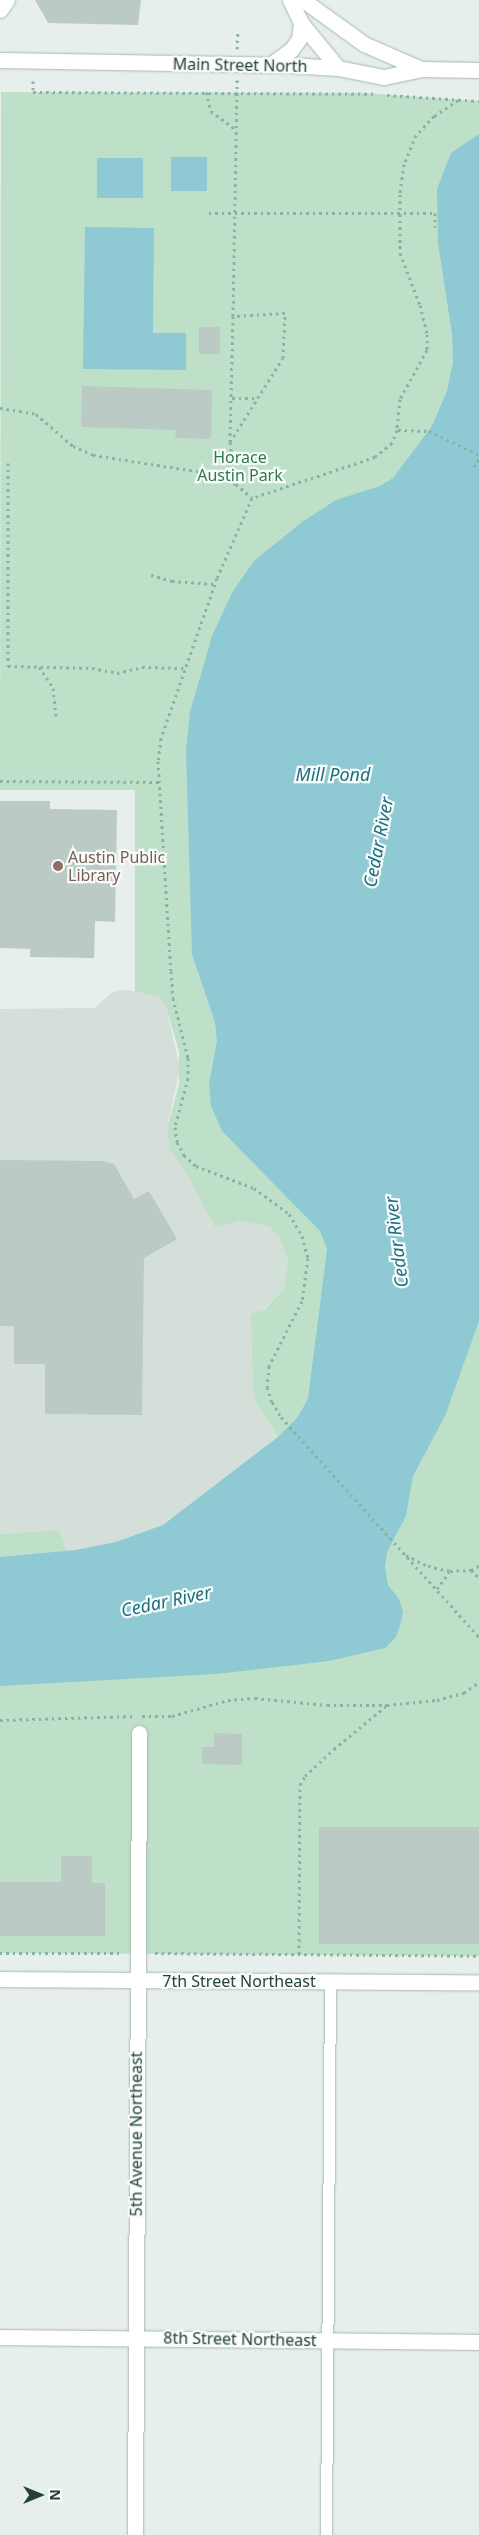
<!DOCTYPE html>
<html>
<head>
<meta charset="utf-8">
<style>
	body { margin:0 }
	#map { position:relative; width:479px; height:2535px; overflow:hidden; background:#e6efeb; font-family:"Noto Sans",sans-serif }
	div>[style] { position:absolute }
	[style*='--x'] { left:calc(var(--x)*1px); top:calc(var(--y)*1px); width:calc(var(--w)*1px); rotate:calc(var(--a)*1deg) }
	.built>* { inset:0; background:#d4dfda }
	.green>* { inset:0; background:#bfe0c8 }
	.water>* { inset:0; background:#8ec9d4; transform-origin:0 0 }
	.building>* { inset:0; background:#bbcac4; transform-origin:0 0 }
	.path>* { height:3px; margin-top:-1.5px; transform-origin:0; background:repeating-linear-gradient(90deg,#86b3a5 0 2.5px,transparent 0 6.5px) }
	.roads { filter:drop-shadow(0 0 1px #a8b8b2) drop-shadow(0 0 1px #a8b8b2) }
	.service>* { height:11px; margin:-5.5px; padding:0 5.5px; transform-origin:5.5px; border-radius:5.5px; background:#fff }
	.minor>* { height:15px; margin:-7.5px; padding:0 7.5px; transform-origin:7.5px; border-radius:7.5px; background:#fff }
	.tertiary>* { height:15px; margin:-7.5px; padding:0 7.5px; transform-origin:7.5px; border-radius:7.5px; background:#fff }
	.dots>* { width:14px; height:14px; translate:-50% -50%; box-sizing:border-box; border:2px solid #f7fbf9; border-radius:50% }
	span { translate:-50% -50%; white-space:nowrap; text-align:center; line-height:1.15; -webkit-text-stroke:4.5px #f7fbf9; paint-order:stroke }
	.street-label { font-size:16px; color:#24423a }
	.park-label { font-size:16px; color:#2d7a4b }
	.education-label { font-size:16px; color:#785e54 }
	.left { translate:0 -50%; text-align:left }
	.water-label { font-size:18px; color:#1c6f80; font-style:italic }
	.north { position:absolute; left:15px; top:2470px; width:50px; height:50px; -webkit-text-stroke:4px #f7fbf9; paint-order:stroke; rotate:90deg; font-size:14px; font-weight:700; line-height:20px; text-align:center; color:#24423a }
	.north::after { content:''; display:block; margin:auto; width:18px; height:22px; background:#24423a; clip-path:polygon(50% 0,100% 100%,50% 72%,0 100%) }
</style>
</head>
<body>
<div id="map">
	<div class="built">
		<i style="clip-path:polygon(122px 990px,144px 992px,158px 997px,166px 1006px,180px 1068px,167px 1128px,169px 1149px,229px 1222px,252px 1221px,268px 1226px,279px 1235px,285px 1249px,288px 1261px,284px 1288px,263px 1310px,257px 1405px,278px 1437px,163px 1525px,116px 1542px,65px 1551px,59px 1530px,0 1534px,0 1009px,94px 1008px,112px 993px)"></i>
	</div>
	<div class="green">
		<i style="clip-path:polygon(1px 92px,364px 93px,479px 101px,479px 1956px,0 1953px,0 1534px,59px 1530px,66px 1551px,116px 1542px,163px 1525px,278px 1437px,257px 1405px,253px 1391px,251px 1314px,264px 1310px,284px 1288px,288px 1261px,279px 1236px,268px 1226px,239px 1221px,215px 1227px,187px 1174px,169px 1149px,167px 1128px,179px 1084px,179px 1052px,166px 1006px,158px 997px,135px 991px,135px 790px,0 790px)"></i>
	</div>
	<div class="water">
		<i style="clip-path:polygon(479px 134px,479px 1321px,445px 1416px,413px 1476px,406px 1516px,387px 1552px,385px 1568px,388px 1585px,399px 1599px,403px 1612px,401px 1622px,396px 1637px,385px 1648px,329px 1661px,216px 1674px,0 1686px,0 1557px,76px 1550px,116px 1542px,163px 1525px,278px 1437px,297px 1418px,308px 1399px,327px 1249px,320px 1231px,222px 1131px,211px 1106px,209px 1084px,217px 1041px,215px 1022px,192px 954px,186px 750px,190px 712px,212px 636px,233px 591px,254px 561px,302px 522px,336px 500px,380px 486px,393px 478px,432px 426px,447px 391px,453px 362px,452px 334px,438px 243px,437px 189px,451px 153px)"></i>
		<i style="left:171px;top:157px;width:36px;height:34px"></i>
		<i style="left:97px;top:158px;width:46px;height:40px"></i>
		<i style="clip-path:polygon(85px 227px,154px 228px,153px 333px,186px 333px,186px 370px,83px 369px)"></i>
	</div>
	<div class="building">
		<i style="clip-path:polygon(35px 0,141px 0,138px 25px,48px 23px)"></i>
		<i style="left:199px;top:327px;width:21px;height:27px"></i>
		<i style="clip-path:polygon(82px 386px,212px 390px,211px 439px,175px 438px,176px 430px,81px 427px)"></i>
		<i style="clip-path:polygon(0 801px,50px 801px,50px 809px,117px 810px,115px 922px,95px 921px,94px 958px,30px 957px,30px 949px,0 948px)"></i>
		<i style="clip-path:polygon(0 1160px,102px 1161px,114px 1164px,134px 1199px,149px 1191px,177px 1239px,144px 1258px,142px 1415px,45px 1414px,45px 1364px,14px 1364px,14px 1326px,0 1326px)"></i>
		<i style="clip-path:polygon(214px 1733px,242px 1734px,242px 1765px,202px 1764px,202px 1747px,214px 1747px)"></i>
		<i style="left:319px;top:1827px;width:160px;height:117px"></i>
		<i style="clip-path:polygon(61px 1856px,92px 1856px,92px 1883px,105px 1883px,105px 1936px,0 1936px,0 1882px,61px 1882px)"></i>
	</div>
	<div class="path">
		<i style="--x:237;--y:49;--w:17;--a:-87"></i>
		<i style="--x:33;--y:81;--w:11;--a:90"></i>
		<i style="--x:33;--y:92;--w:343;--a:0.3"></i>
		<i style="--x:206;--y:92;--w:20;--a:75"></i>
		<i style="--x:211;--y:111;--w:31;--a:37"></i>
		<i style="--x:387;--y:95;--w:92;--a:3.7"></i>
		<i style="--x:458;--y:100;--w:29;--a:146"></i>
		<i style="--x:434;--y:116;--w:26;--a:133"></i>
		<i style="--x:416;--y:135;--w:31;--a:112"></i>
		<i style="--x:404;--y:164;--w:30;--a:98"></i>
		<i style="--x:400;--y:194;--w:59;--a:90"></i>
		<i style="--x:400;--y:253;--w:56;--a:69"></i>
		<i style="--x:420;--y:305;--w:30;--a:76"></i>
		<i style="--x:427;--y:334;--w:16;--a:90"></i>
		<i style="--x:427;--y:350;--w:56;--a:118.9"></i>
		<i style="--x:400;--y:399;--w:31;--a:96"></i>
		<i style="--x:397;--y:430;--w:14;--a:111"></i>
		<i style="--x:392;--y:443;--w:22;--a:141"></i>
		<i style="--x:375;--y:457;--w:130;--a:161.6"></i>
		<i style="--x:252;--y:498;--w:87;--a:113.6"></i>
		<i style="--x:217;--y:578;--w:170;--a:109.3"></i>
		<i style="--x:161;--y:738;--w:23;--a:97"></i>
		<i style="--x:158;--y:761;--w:210;--a:86.5"></i>
		<i style="--x:171;--y:971;--w:27;--a:86"></i>
		<i style="--x:173;--y:998;--w:62;--a:76"></i>
		<i style="--x:188;--y:1058;--w:20;--a:90"></i>
		<i style="--x:188;--y:1078;--w:51;--a:104.9"></i>
		<i style="--x:175;--y:1127;--w:15;--a:82"></i>
		<i style="--x:177;--y:1142;--w:15;--a:62"></i>
		<i style="--x:184;--y:1155;--w:16;--a:43"></i>
		<i style="--x:196;--y:1166;--w:62;--a:20.8"></i>
		<i style="--x:254;--y:1188;--w:44;--a:36.6"></i>
		<i style="--x:289;--y:1214;--w:26;--a:59"></i>
		<i style="--x:302;--y:1236;--w:23;--a:75"></i>
		<i style="--x:308;--y:1258;--w:43;--a:97.9"></i>
		<i style="--x:302;--y:1301;--w:73;--a:116.9"></i>
		<i style="--x:269;--y:1366;--w:21;--a:95"></i>
		<i style="--x:267;--y:1387;--w:16;--a:72"></i>
		<i style="--x:272;--y:1402;--w:17;--a:59"></i>
		<i style="--x:281;--y:1417;--w:296;--a:48"></i>
		<i style="--x:209;--y:213;--w:226;--a:0"></i>
		<i style="--x:435;--y:213;--w:14;--a:90"></i>
		<i style="--x:233;--y:316;--w:126;--a:91.4"></i>
		<i style="--x:230;--y:442;--w:42;--a:81.9"></i>
		<i style="--x:232;--y:398;--w:25;--a:0"></i>
		<i style="--x:0;--y:408;--w:36;--a:9"></i>
		<i style="--x:36;--y:414;--w:49;--a:40.9"></i>
		<i style="--x:73;--y:446;--w:22;--a:24"></i>
		<i style="--x:93;--y:455;--w:111;--a:8.8"></i>
		<i style="--x:203;--y:472;--w:35;--a:20"></i>
		<i style="--x:236;--y:484;--w:21;--a:41"></i>
		<i style="--x:398;--y:430;--w:31;--a:2"></i>
		<i style="--x:429;--y:431;--w:55;--a:25.6"></i>
		<i style="--x:230;--y:442;--w:99;--a:-57.8"></i>
		<i style="--x:283;--y:358;--w:45;--a:-87.5"></i>
		<i style="--x:285;--y:313;--w:52;--a:176.7"></i>
		<i style="--x:233;--y:316;--w:236;--a:-89"></i>
		<i style="--x:8;--y:463;--w:203;--a:90"></i>
		<i style="--x:8;--y:666;--w:84;--a:1.4"></i>
		<i style="--x:92;--y:668;--w:25;--a:11"></i>
		<i style="--x:117;--y:673;--w:26;--a:-13"></i>
		<i style="--x:142;--y:667;--w:43;--a:1.3"></i>
		<i style="--x:474;--y:467;--w:10;--a:-61"></i>
		<i style="--x:151;--y:575;--w:22;--a:16"></i>
		<i style="--x:172;--y:581;--w:42;--a:4.1"></i>
		<i style="--x:39;--y:667;--w:25;--a:56"></i>
		<i style="--x:53;--y:688;--w:28;--a:84"></i>
		<i style="--x:0;--y:781;--w:159;--a:0.4"></i>
		<i style="--x:406;--y:1555;--w:25;--a:27"></i>
		<i style="--x:428;--y:1566;--w:23;--a:13"></i>
		<i style="--x:450;--y:1571;--w:21;--a:-3"></i>
		<i style="--x:471;--y:1570;--w:9;--a:-27"></i>
		<i style="--x:471;--y:1570;--w:11;--a:45"></i>
		<i style="--x:437;--y:1589;--w:21;--a:-55"></i>
		<i style="--x:142;--y:1716;--w:30;--a:0"></i>
		<i style="--x:172;--y:1716;--w:58;--a:-15.9"></i>
		<i style="--x:228;--y:1700;--w:27;--a:-4"></i>
		<i style="--x:255;--y:1698;--w:72;--a:5.6"></i>
		<i style="--x:327;--y:1705;--w:60;--a:0"></i>
		<i style="--x:387;--y:1705;--w:50;--a:-5.7"></i>
		<i style="--x:437;--y:1700;--w:28;--a:-15"></i>
		<i style="--x:464;--y:1693;--w:19;--a:-36"></i>
		<i style="--x:0;--y:1720;--w:136;--a:-1.7"></i>
		<i style="--x:0;--y:1953;--w:123;--a:0"></i>
		<i style="--x:155;--y:1953;--w:324;--a:0.5"></i>
		<i style="--x:299;--y:1954;--w:169;--a:-89.7"></i>
		<i style="--x:300;--y:1785;--w:10;--a:-61"></i>
		<i style="--x:305;--y:1776;--w:40;--a:-43"></i>
		<i style="--x:334;--y:1749;--w:67;--a:-39.6"></i>
	</div>
	<div class="roads">
		<div class="service">
			<i style="--x:326;--y:2535;--w:554;--a:-89.59"></i>
		</div>
		<div class="minor">
			<i style="--x:0;--y:1979;--w:479;--a:0.4"></i>
			<i style="--x:135;--y:2535;--w:802;--a:-89.71"></i>
		</div>
		<div class="tertiary">
			<i style="--x:290;--y:0;--w:25;--a:64"></i>
			<i style="--x:301;--y:23;--w:58;--a:50.6"></i>
			<i style="--x:303;--y:0;--w:75;--a:35.8"></i>
			<i style="--x:364;--y:44;--w:62;--a:23.7"></i>
			<i style="--x:0;--y:10;--w:12;--a:-55"></i>
			<i style="--x:0;--y:60;--w:289;--a:1"></i>
			<i style="--x:289;--y:65;--w:49;--a:3.5"></i>
			<i style="--x:338;--y:68;--w:47;--a:11.1"></i>
			<i style="--x:384;--y:77;--w:38;--a:-12"></i>
			<i style="--x:421;--y:69;--w:58;--a:1"></i>
			<i style="--x:270;--y:65;--w:26;--a:-36"></i>
			<i style="--x:291;--y:50;--w:14;--a:-54"></i>
			<i style="--x:299;--y:39;--w:16;--a:-83"></i>
			<i style="--x:0;--y:2337;--w:479;--a:0.6"></i>
		</div>
	</div>
	<div class="dots">
		<i style="left:58px;top:866px;background:#8d6e63"></i>
	</div>
	<div class="street-label">
		<span style="left:240px;top:65px;rotate:1deg">Main Street North</span>
		<span style="left:239px;top:1981px">7th Street Northeast</span>
		<span style="left:136px;top:2134px;rotate:-90deg">5th Avenue Northeast</span>
		<span style="left:240px;top:2339px;rotate:1deg">8th Street Northeast</span>
	</div>
	<div class="park-label">
		<span style="left:240px;top:466px">Horace<br>Austin Park</span>
	</div>
	<div class="education-label">
		<span class="left" style="left:68px;top:866px">Austin Public<br>Library</span>
	</div>
	<div class="water-label">
		<span style="left:333px;top:774px">Mill Pond</span>
		<span style="left:378px;top:842px;rotate:-79deg">Cedar River</span>
		<span style="left:396px;top:1242px;rotate:-97deg">Cedar River</span>
		<span style="left:166px;top:1601px;rotate:-12deg">Cedar River</span>
	</div>
	<div class="north">N</div>
</div>
</body>
</html>
